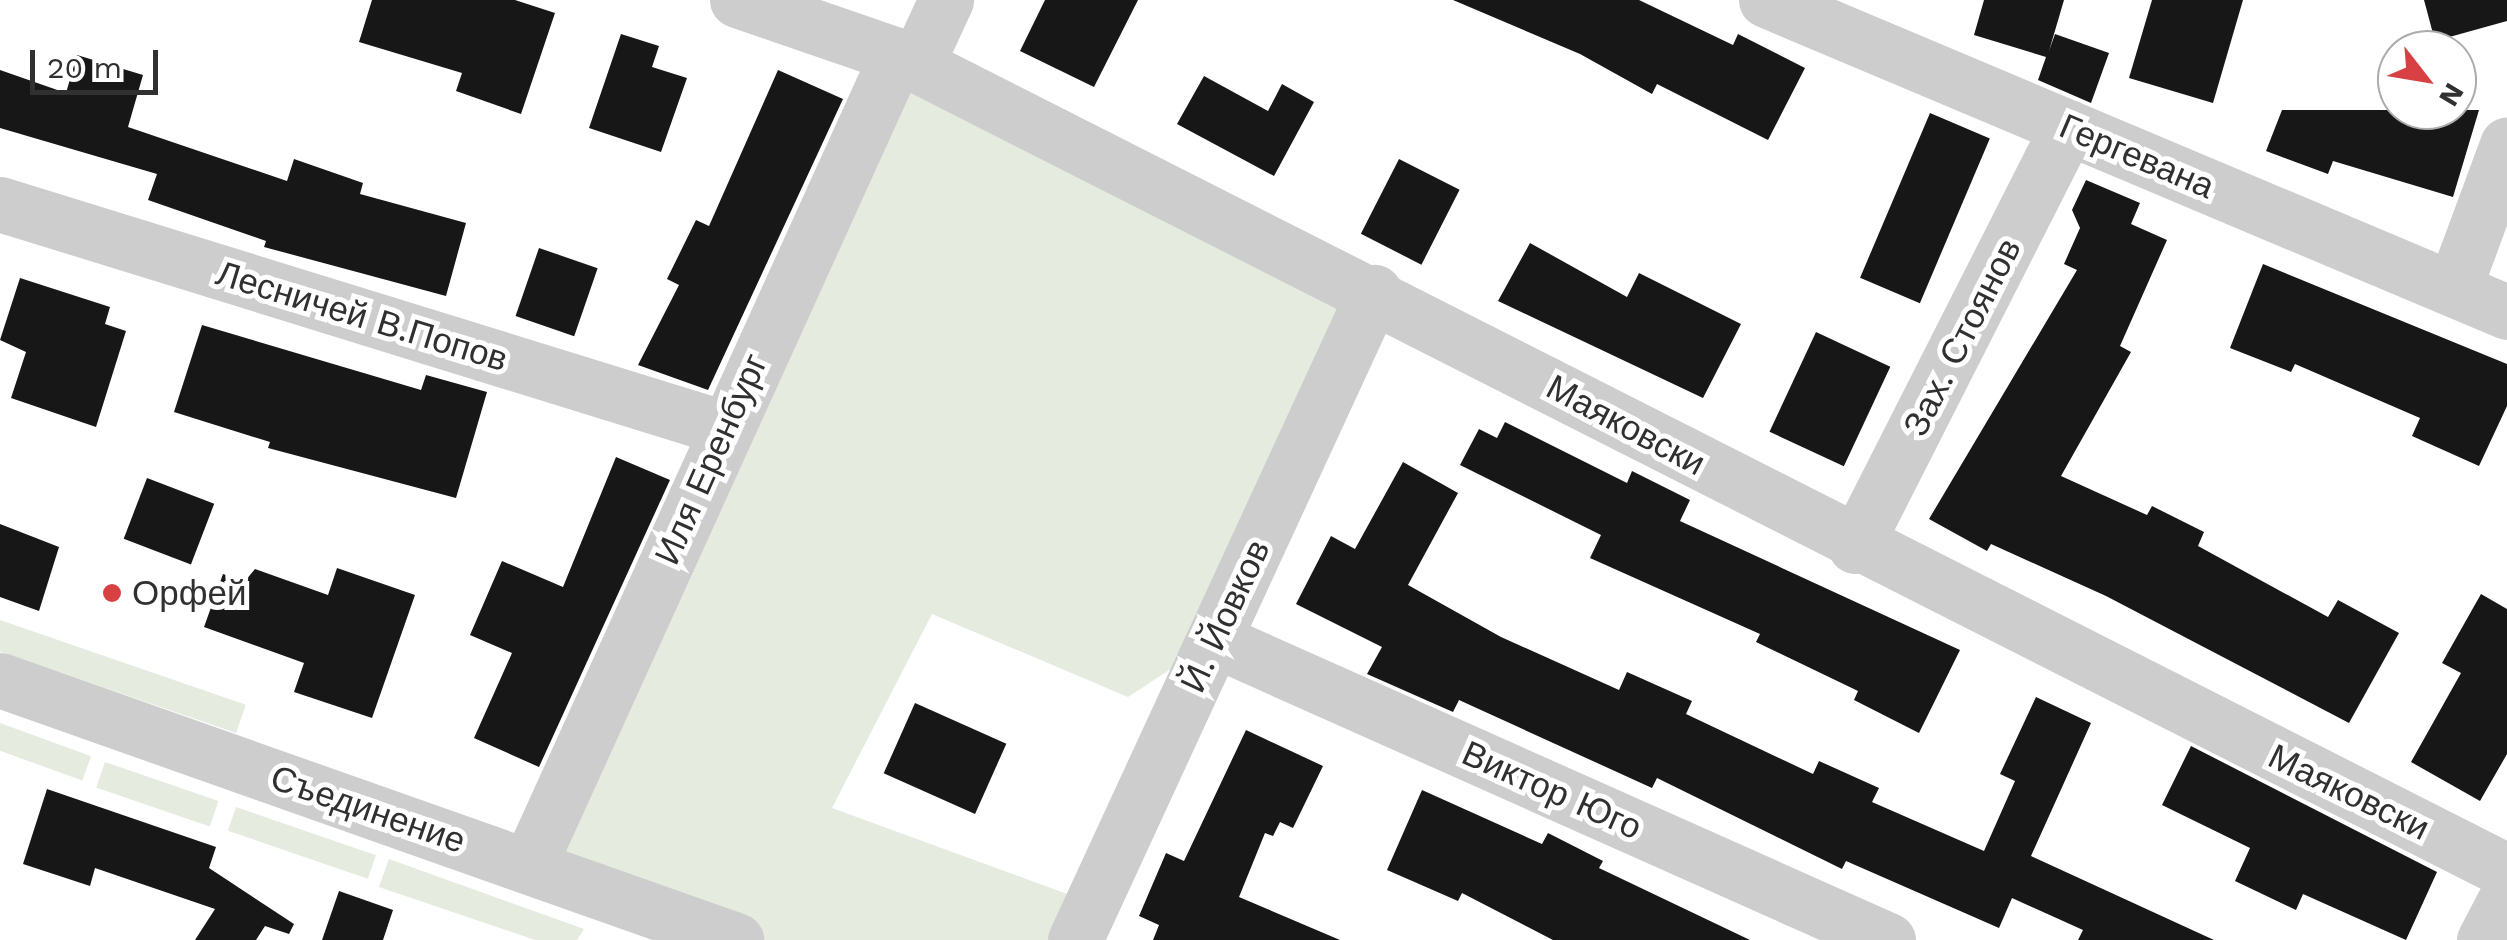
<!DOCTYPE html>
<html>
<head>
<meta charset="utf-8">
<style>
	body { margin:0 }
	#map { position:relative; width:2507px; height:940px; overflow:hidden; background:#fff; font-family:"Work Sans",sans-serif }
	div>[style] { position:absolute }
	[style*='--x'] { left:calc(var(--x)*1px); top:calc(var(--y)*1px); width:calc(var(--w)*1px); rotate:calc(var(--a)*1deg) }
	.green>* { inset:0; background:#e5ebdf; transform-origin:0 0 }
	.building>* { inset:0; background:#171717; transform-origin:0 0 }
	.minor>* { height:55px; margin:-27.5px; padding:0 27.5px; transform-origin:27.5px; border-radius:27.5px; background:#cdcdcd }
	.dots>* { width:28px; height:28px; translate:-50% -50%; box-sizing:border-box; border:5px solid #fff; border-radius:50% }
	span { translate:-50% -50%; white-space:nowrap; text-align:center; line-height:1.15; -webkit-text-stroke:10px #fff; paint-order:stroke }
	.street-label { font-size:35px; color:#303030 }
	.poi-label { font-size:35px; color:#303030 }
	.left { translate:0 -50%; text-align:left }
	.north { position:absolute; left:2377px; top:30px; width:100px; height:100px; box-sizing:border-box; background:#fff; border:2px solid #acacac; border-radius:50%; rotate:121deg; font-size:28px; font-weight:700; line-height:40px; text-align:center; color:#303030 }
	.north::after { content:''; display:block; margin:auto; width:35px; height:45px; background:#d74143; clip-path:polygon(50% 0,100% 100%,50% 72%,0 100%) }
	.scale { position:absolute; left:30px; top:50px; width:128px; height:45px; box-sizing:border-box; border:5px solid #303030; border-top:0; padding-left:12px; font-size:30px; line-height:35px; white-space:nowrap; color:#303030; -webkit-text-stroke:8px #fff; paint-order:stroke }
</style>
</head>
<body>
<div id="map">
	<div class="green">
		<i style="clip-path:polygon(897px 55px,1374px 292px,1215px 640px,1128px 697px,932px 614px,832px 808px,1092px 903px,1075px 940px,744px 940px,529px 865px)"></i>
		<i style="left:0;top:620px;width:260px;height:30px;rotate:19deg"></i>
		<i style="left:0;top:723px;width:97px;height:26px;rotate:20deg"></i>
		<i style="left:105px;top:762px;width:120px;height:27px;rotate:19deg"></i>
		<i style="left:236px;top:807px;width:148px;height:25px;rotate:19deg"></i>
		<i style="clip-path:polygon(389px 859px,584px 929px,577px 940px,535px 940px,379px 887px)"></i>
	</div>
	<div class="building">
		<i style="clip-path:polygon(372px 0,515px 0,555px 13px,521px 114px,456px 91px,462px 73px,359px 42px)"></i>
		<i style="clip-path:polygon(1045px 0,1138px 0,1094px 87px,1020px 51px)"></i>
		<i style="clip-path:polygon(1453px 0,1639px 0,1733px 45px,1738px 34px,1805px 68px,1768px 140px,1657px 84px,1652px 94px,1580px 54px)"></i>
		<i style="clip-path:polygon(1984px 0,2064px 0,2049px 51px,2055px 34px,2109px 53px,2091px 103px,2038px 80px,2046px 57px,1974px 35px)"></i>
		<i style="clip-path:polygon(2152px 0,2243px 0,2213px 103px,2129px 78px)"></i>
		<i style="clip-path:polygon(2424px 0,2507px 0,2507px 21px,2435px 41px)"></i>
		<i style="clip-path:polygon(621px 34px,659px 46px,652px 67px,687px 78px,661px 152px,589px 128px)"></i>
		<i style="clip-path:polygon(77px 55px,143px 75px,128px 127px,287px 181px,294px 159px,363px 183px,360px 194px,466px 223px,446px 296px,264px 247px,266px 241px,148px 200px,157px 174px,0 128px,0 70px,66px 93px)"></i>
		<i style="clip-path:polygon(778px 70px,843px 99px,708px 390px,638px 365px,679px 285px,667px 279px,696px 220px,709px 226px)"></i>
		<i style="clip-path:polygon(1204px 76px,1268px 111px,1282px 84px,1314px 102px,1274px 176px,1177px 124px)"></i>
		<i style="clip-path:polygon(2282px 110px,2479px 110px,2453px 197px,2333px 161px,2328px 174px,2266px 151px)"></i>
		<i style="left:1930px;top:113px;width:65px;height:179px;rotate:23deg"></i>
		<i style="left:1399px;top:159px;width:68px;height:84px;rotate:27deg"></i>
		<i style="clip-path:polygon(2086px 180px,2140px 203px,2131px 224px,2167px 240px,2120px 346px,2131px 352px,2061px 476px,2147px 515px,2152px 506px,2204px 532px,2198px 546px,2328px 617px,2338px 600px,2399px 633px,2349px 723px,2106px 596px,1991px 544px,1987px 551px,1929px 519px,2077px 270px,2064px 264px,2080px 228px,2072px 210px)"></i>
		<i style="clip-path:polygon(1530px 243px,1627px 297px,1639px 273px,1741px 324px,1703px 398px,1498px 301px)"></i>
		<i style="left:539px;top:248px;width:62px;height:72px;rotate:19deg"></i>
		<i style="clip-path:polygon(2263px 264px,2507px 364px,2507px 406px,2479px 466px,2412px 436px,2420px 418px,2295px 364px,2291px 372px,2230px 348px)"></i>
		<i style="clip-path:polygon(20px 278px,110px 307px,105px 324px,126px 331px,96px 427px,11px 398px,26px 352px,0 340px)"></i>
		<i style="clip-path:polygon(202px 325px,421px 390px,426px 375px,487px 392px,456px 498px,268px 448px,270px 442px,174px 412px)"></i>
		<i style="left:1816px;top:332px;width:82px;height:110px;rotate:25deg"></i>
		<i style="clip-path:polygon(1505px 422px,1627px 483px,1632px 471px,1690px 500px,1680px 521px,1960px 650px,1919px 733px,1854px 700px,1858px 691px,1756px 642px,1760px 634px,1590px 558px,1601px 535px,1460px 465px,1479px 429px,1497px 438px)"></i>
		<i style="clip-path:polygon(616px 457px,670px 480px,539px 767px,474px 738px,512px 653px,470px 635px,502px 561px,563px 587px)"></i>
		<i style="clip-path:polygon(1403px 462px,1458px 493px,1408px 585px,1501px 637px,1619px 690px,1627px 672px,1692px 701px,1686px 714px,1813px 774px,1819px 761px,1879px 788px,1872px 802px,1984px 851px,2015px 781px,2000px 774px,2036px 697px,2091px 723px,2031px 856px,2214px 940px,2078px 940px,2083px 930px,2012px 898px,1999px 928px,1846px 861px,1842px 869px,1657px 778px,1652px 788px,1459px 700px,1453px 712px,1367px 674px,1382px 647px,1296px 604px,1331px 536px,1355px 549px)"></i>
		<i style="left:147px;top:478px;width:72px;height:65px;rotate:21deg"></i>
		<i style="clip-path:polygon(0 524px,59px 547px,39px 611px,0 597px)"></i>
		<i style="clip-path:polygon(337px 568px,415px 595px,372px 718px,294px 692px,304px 663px,204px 627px,223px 574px,245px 581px,255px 569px,328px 595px)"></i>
		<i style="clip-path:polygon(2481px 594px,2507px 609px,2507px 754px,2480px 801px,2411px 762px,2461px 673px,2442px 663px)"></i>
		<i style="left:915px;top:703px;width:100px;height:77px;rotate:24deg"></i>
		<i style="clip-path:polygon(1246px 730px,1323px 766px,1293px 828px,1280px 822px,1273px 836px,1265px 833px,1239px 897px,1340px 940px,1153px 940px,1159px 925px,1139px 916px,1166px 853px,1184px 861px)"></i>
		<i style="clip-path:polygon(2191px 746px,2437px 872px,2406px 940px,2303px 894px,2296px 910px,2235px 881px,2250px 848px,2162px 805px)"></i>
		<i style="clip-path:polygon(47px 789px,216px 847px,209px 868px,294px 924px,289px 934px,265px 926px,256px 940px,195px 940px,215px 909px,95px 868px,90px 886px,23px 864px)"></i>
		<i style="clip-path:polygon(1422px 790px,1542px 844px,1548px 833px,1603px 861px,1599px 868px,1750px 940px,1553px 940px,1462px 893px,1458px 901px,1387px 870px)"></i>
		<i style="clip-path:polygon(339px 891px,393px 910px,383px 940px,322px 940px)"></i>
	</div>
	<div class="minor">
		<i style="--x:737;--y:0;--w:169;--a:19"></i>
		<i style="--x:897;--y:55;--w:1805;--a:26.88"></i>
		<i style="--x:1766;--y:0;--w:804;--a:22.83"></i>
		<i style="--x:916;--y:65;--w:72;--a:-65.2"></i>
		<i style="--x:0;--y:204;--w:758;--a:17.19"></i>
		<i style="--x:2454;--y:288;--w:153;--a:-69.7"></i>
		<i style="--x:1855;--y:546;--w:470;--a:-63.1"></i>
		<i style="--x:1215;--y:640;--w:737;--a:24.03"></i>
		<i style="--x:0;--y:680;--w:781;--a:19.46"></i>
		<i style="--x:529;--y:865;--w:890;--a:-65.57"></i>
		<i style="--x:1075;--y:940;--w:714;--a:-65.23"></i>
		<i style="--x:2484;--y:940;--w:50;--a:-62.4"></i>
	</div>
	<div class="dots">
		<i style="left:112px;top:593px;background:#d74143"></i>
	</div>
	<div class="street-label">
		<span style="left:2137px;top:156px;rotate:23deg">Гергевана</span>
		<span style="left:362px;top:316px;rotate:17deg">Лесничей В.Попов</span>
		<span style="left:1962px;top:337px;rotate:-63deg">Зах. Стоянов</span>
		<span style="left:1626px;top:425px;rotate:28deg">Маяковски</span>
		<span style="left:711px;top:459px;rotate:-66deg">Иля Еренбург</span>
		<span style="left:1225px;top:616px;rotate:-65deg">Й. Йовков</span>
		<span style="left:1552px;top:790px;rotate:24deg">Виктор Юго</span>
		<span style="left:2349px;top:792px;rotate:26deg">Маяковски</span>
		<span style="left:368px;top:809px;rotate:19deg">Съединение</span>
	</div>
	<div class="poi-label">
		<span class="left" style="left:132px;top:593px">Орфей</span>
	</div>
	<div class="north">N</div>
	<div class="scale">20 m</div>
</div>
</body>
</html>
